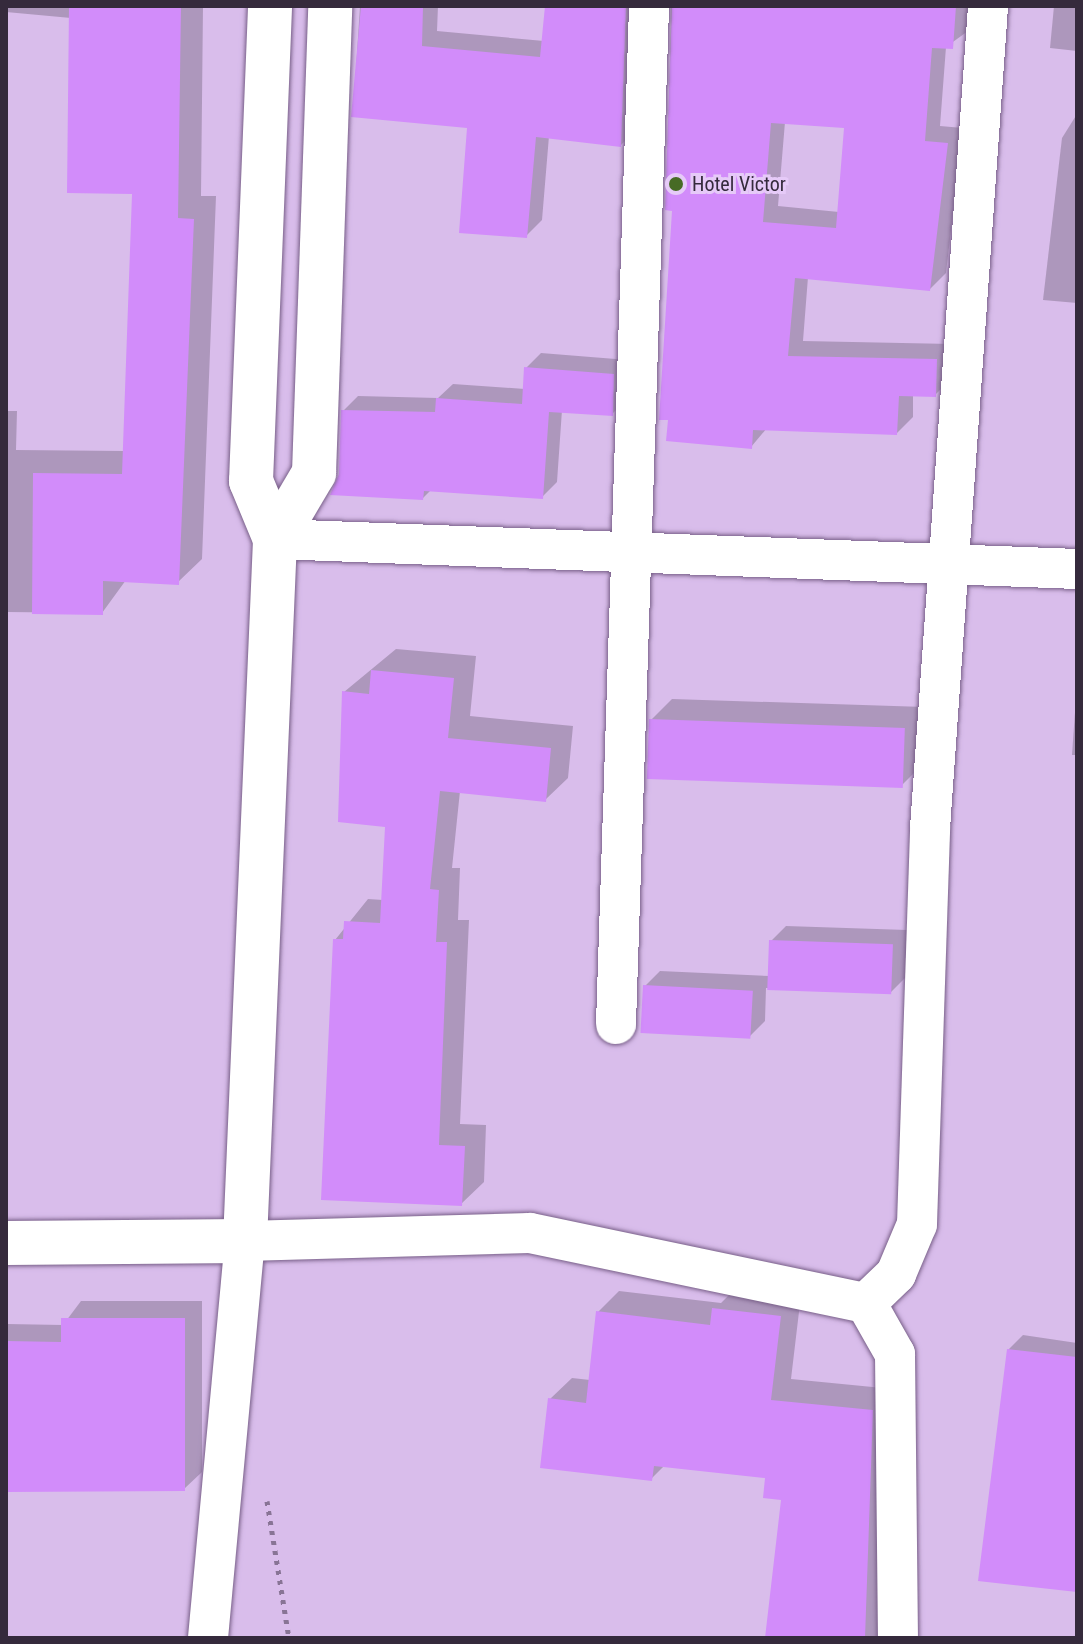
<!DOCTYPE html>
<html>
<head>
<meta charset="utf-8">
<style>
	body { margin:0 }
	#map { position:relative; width:1083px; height:1644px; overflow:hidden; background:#d9bdeb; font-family:"Roboto Condensed",sans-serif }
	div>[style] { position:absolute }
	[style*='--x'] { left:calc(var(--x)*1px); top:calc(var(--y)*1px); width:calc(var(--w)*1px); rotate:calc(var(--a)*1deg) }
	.shadow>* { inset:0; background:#0003 }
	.building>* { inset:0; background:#d28cfa; transform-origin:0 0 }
	.path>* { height:5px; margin-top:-2.5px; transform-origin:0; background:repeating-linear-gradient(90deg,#887495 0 4px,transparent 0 10px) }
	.roads { filter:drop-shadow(0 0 2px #785f88) drop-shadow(0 0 2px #785f88) }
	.minor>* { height:40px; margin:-20px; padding:0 20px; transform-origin:20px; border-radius:20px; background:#fff }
	.secondary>* { height:44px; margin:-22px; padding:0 22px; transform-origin:22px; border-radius:22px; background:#fff }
	.dots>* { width:22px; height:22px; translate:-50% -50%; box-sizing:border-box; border:4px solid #e6caf8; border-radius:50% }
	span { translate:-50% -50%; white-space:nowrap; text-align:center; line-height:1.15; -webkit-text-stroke:6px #e6caf8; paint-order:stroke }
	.poi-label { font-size:20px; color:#352a3c }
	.left { translate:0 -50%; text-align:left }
	.frame { position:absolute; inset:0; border:8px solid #352a3c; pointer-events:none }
</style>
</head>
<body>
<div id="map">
	<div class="shadow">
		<i style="clip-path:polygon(6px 6px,203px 6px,201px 196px,216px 196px,202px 559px,178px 582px,126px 580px,102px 613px,6px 612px,6px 411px,17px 411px,16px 450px,125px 451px,134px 192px,71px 18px,6px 12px)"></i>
		<i style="clip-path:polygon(360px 6px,438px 6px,437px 31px,544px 41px,547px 6px,643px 6px,637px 129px,621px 145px,549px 136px,542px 220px,526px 236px,470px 126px,353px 116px)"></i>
		<i style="clip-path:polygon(evenodd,671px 6px,970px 6px,968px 31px,946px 47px,940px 126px,963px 128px,946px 273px,930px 289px,808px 277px,803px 341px,952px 344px,951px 379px,935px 395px,913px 394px,913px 417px,897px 433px,767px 428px,751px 447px,674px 209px,667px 208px,671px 6px,785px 122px,846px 126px,839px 212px,778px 206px,785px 122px)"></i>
		<i style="clip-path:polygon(1054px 6px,1077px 6px,1077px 51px,1050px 48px)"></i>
		<i style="clip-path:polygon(1077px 114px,1077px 303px,1043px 300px,1062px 138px)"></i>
		<i style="clip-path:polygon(541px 353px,628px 360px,627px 399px,612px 414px,562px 410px,557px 482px,542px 497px,431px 490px,423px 498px,341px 474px,343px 411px,358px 396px,438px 398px,453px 384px,525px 389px,526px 368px)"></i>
		<i style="clip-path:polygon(396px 649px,476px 656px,470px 716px,573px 726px,568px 778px,545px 800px,460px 791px,452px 868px,460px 868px,458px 920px,469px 920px,460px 1124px,486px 1125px,484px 1182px,461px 1204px,335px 940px,368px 899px,383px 900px,387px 825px,344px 692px)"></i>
		<i style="clip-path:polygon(1077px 683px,1077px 755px,1072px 755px)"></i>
		<i style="clip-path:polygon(672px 699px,925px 707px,923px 764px,902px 785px,651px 720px)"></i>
		<i style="clip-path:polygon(786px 926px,907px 930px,905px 978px,890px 993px,766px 988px,765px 1021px,750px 1036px,645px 986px,660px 971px,770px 976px,771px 941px)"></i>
		<i style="clip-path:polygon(736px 1288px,801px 1295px,791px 1379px,893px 1389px,893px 1638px,767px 1638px,783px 1498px,767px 1477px,665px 1465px,651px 1479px,550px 1399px,572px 1378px,590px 1380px,598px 1312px,619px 1291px,721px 1303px)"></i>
		<i style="clip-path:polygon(81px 1301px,202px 1301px,202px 1472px,184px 1489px,6px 1490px,6px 1303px,7px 1324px,63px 1325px)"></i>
		<i style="clip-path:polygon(1023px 1335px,1077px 1343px,1077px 1590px,1008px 1350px)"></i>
	</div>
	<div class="building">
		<i style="clip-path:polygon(69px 6px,181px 6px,178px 218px,194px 219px,179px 585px,103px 581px,103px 615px,32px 614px,33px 473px,122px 474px,132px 194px,67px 193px)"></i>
		<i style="clip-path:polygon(361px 6px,423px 6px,422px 46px,540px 57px,545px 6px,626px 6px,621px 147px,536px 137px,527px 238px,459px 233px,467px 128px,351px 117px)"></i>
		<i style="clip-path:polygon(evenodd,672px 6px,956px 6px,953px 49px,932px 48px,925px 141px,948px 143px,930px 291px,795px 278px,788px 356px,937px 359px,936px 397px,899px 396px,897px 435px,753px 430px,752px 449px,666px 441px,668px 420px,659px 420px,672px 211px,665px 210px,672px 6px,771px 123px,844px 128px,836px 228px,763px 222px,771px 123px)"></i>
		<i style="clip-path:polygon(524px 367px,614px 374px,613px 416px,549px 412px,543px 499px,424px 491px,423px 500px,330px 495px,339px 474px,341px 410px,435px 412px,436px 398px,522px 404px)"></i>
		<i style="clip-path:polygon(371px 670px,454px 678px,448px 738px,551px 748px,546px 802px,440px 791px,430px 889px,439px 890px,436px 942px,447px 942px,439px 1145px,465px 1146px,462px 1206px,321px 1200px,333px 939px,343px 939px,344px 921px,380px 923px,385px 827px,338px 822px,342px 691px,369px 694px)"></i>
		<i style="left:649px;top:719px;width:256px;height:60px;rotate:2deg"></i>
		<i style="left:769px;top:940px;width:124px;height:50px;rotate:2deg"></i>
		<i style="left:643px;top:985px;width:110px;height:48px;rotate:3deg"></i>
		<i style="clip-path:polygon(712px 1308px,781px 1316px,771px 1400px,873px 1410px,865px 1638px,765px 1638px,781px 1500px,763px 1498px,765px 1478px,654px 1466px,652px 1481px,540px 1468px,548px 1398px,586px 1403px,596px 1311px,710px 1325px)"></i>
		<i style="clip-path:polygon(61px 1318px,185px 1318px,185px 1491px,6px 1492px,6px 1341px,61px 1342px)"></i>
		<i style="clip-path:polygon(1007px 1349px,1077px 1357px,1077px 1592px,978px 1581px)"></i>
	</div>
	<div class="path">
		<i style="--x:267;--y:1501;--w:139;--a:80.9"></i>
	</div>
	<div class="roads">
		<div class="minor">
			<i style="--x:275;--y:539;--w:803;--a:2.14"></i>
			<i style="--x:616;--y:1024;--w:1019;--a:-88.14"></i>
			<i style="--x:866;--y:1303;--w:42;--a:-44"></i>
			<i style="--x:896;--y:1274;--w:54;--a:-67.2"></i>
			<i style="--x:917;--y:1224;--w:396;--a:-88.1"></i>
			<i style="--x:930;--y:828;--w:824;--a:-85.96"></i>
			<i style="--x:208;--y:1638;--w:399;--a:-84.7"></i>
			<i style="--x:245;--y:1241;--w:285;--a:-1.6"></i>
			<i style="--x:530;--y:1233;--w:343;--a:11.8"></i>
			<i style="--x:866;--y:1303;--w:59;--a:60.4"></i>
			<i style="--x:895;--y:1354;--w:284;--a:89.4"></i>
		</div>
		<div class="secondary">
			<i style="--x:275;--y:539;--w:77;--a:-59.4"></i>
			<i style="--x:314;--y:473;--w:467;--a:-88"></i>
			<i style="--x:6;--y:1243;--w:239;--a:-0.5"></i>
			<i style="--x:245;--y:1241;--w:703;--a:-87.55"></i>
			<i style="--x:275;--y:539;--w:63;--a:-112.5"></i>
			<i style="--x:251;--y:481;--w:475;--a:-87.7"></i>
		</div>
	</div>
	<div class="dots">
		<i style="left:676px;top:184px;background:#476b25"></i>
	</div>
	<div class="poi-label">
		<span class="left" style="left:692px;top:184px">Hotel Victor</span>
	</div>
	<div class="frame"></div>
</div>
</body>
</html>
